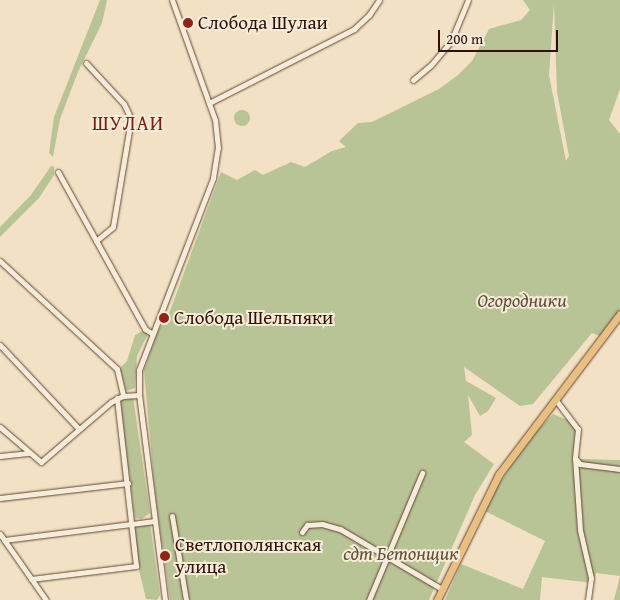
<!DOCTYPE html>
<html>
<head>
<meta charset="utf-8">
<style>
	body { margin:0 }
	#map { position:relative; width:620px; height:600px; overflow:hidden; background:#f2e1c4; font-family:"Gentium Book Plus",serif }
	div>[style] { position:absolute }
	[style*='--x'] { left:calc(var(--x)*1px); top:calc(var(--y)*1px); width:calc(var(--w)*1px); rotate:calc(var(--a)*1deg) }
	.green>* { inset:0; background:#b8c396 }
	.round { border-radius:50% }
	.roads { filter:drop-shadow(0 0 1px #624534) drop-shadow(0 0 1px #624534) }
	.minor>* { height:5px; margin:-2.5px; padding:0 2.5px; transform-origin:2.5px; border-radius:2.5px; background:#f7ecd9 }
	.major>* { height:7px; margin:-3.5px; padding:0 3.5px; transform-origin:3.5px; border-radius:3.5px; background:#e9c082 }
	.dots>* { width:14px; height:14px; translate:-50% -50%; box-sizing:border-box; border:2px solid #f7ecd9; border-radius:50% }
	span { translate:-50% -50%; white-space:nowrap; text-align:center; line-height:1.15; -webkit-text-stroke:4px #f7ecd9; paint-order:stroke }
	.poi-label { font-size:19px; color:#321104 }
	.left { translate:0 -50%; text-align:left }
	.park-label { font-size:19px; color:#614f37; font-style:italic }
	.neighbourhood-label { font-size:20px; color:#7a1f14; letter-spacing:1px }
	.scale { position:absolute; left:438px; top:30px; width:120px; height:22px; box-sizing:border-box; border:2px solid #321104; border-top:0; padding-left:6px; font-size:15px; line-height:18px; white-space:nowrap; color:#321104; -webkit-text-stroke:4px #f7ecd9; paint-order:stroke }
</style>
</head>
<body>
<div id="map">
	<div class="green">
		<i style="clip-path:polygon(100px 0,107px 0,102px 23px,78px 72px,60px 119px,53px 157px,49px 153px,54px 117px)"></i>
		<i style="clip-path:polygon(evenodd,523px 0,620px 0,620px 89px,609px 120px,620px 134px,620px 307px,617px 315px,600px 336px,592px 333px,533px 404px,520px 406px,464px 367px,466px 381px,496px 398px,488px 411px,480px 416px,468px 395px,472px 435px,464px 442px,494px 464px,475px 495px,429px 600px,170px 600px,155px 494px,144px 370px,157px 333px,170px 311px,221px 172px,237px 180px,255px 170px,263px 175px,291px 162px,305px 167px,332px 151px,346px 147px,339px 141px,358px 123px,372px 122px,439px 89px,458px 75px,472px 61px,489px 29px,521px 20px,530px 10px,523px 0,554px 4px,557px 92px,569px 156px,566px 161px,549px 75px,554px 4px)"></i>
		<i class="round" style="left:234px;top:110px;width:16px;height:16px"></i>
		<i style="clip-path:polygon(51px 166px,54px 167px,54px 175px,39px 198px,0 237px,0 227px,31px 195px)"></i>
		<i style="clip-path:polygon(144px 330px,148px 334px,137px 356px,135px 388px,126px 391px,120px 368px,127px 361px,135px 335px)"></i>
		<i style="clip-path:polygon(133px 397px,150px 513px,142px 519px,135px 518px,134px 513px,120px 402px,123px 398px)"></i>
		<i style="clip-path:polygon(553px 414px,570px 421px,576px 432px,574px 443px,578px 459px,620px 460px,620px 600px,614px 600px,620px 576px,596px 573px,593px 583px,542px 577px,540px 600px,445px 600px,461px 564px,523px 589px,545px 541px,485px 511px,494px 491px,531px 437px)"></i>
		<i style="clip-path:polygon(150px 523px,160px 595px,157px 600px,146px 599px,138px 566px,134px 526px)"></i>
	</div>
	<div class="roads">
		<div class="minor">
			<i style="--x:86;--y:63;--w:56;--a:47.2"></i>
			<i style="--x:124;--y:104;--w:17;--a:65"></i>
			<i style="--x:131;--y:119;--w:109;--a:99.5"></i>
			<i style="--x:113;--y:227;--w:22;--a:141"></i>
			<i style="--x:413;--y:80;--w:23;--a:-40"></i>
			<i style="--x:431;--y:65;--w:31;--a:-50"></i>
			<i style="--x:451;--y:41;--w:44;--a:-67.5"></i>
			<i style="--x:209;--y:103;--w:163;--a:-27"></i>
			<i style="--x:354;--y:29;--w:21;--a:-43"></i>
			<i style="--x:369;--y:15;--w:18;--a:-56"></i>
			<i style="--x:58;--y:172;--w:179;--a:61"></i>
			<i style="--x:145;--y:329;--w:9;--a:32"></i>
			<i style="--x:0;--y:261;--w:159;--a:42.7"></i>
			<i style="--x:117;--y:369;--w:28;--a:77"></i>
			<i style="--x:0;--y:345;--w:115;--a:46.8"></i>
			<i style="--x:555;--y:399;--w:38;--a:53"></i>
			<i style="--x:578;--y:429;--w:29;--a:96"></i>
			<i style="--x:575;--y:458;--w:8;--a:50"></i>
			<i style="--x:580;--y:464;--w:40;--a:7.1"></i>
			<i style="--x:0;--y:427;--w:54;--a:40.5"></i>
			<i style="--x:41;--y:462;--w:92;--a:-40.6"></i>
			<i style="--x:111;--y:402;--w:13;--a:-27"></i>
			<i style="--x:123;--y:396;--w:16;--a:-4"></i>
			<i style="--x:0;--y:456;--w:30;--a:-6"></i>
			<i style="--x:575;--y:458;--w:72;--a:86"></i>
			<i style="--x:580;--y:530;--w:49;--a:77.1"></i>
			<i style="--x:591;--y:578;--w:22;--a:98"></i>
			<i style="--x:0;--y:498;--w:129;--a:-6.7"></i>
			<i style="--x:172;--y:516;--w:85;--a:80.5"></i>
			<i style="--x:302;--y:532;--w:9;--a:-54"></i>
			<i style="--x:307;--y:525;--w:15;--a:-4"></i>
			<i style="--x:322;--y:524;--w:19;--a:16"></i>
			<i style="--x:340;--y:529;--w:118;--a:30.5"></i>
			<i style="--x:0;--y:534;--w:80;--a:55.1"></i>
			<i style="--x:4;--y:540;--w:152;--a:-7.2"></i>
			<i style="--x:31;--y:579;--w:106;--a:-7.1"></i>
			<i style="--x:136;--y:566;--w:169;--a:-96.5"></i>
			<i style="--x:165;--y:600;--w:207;--a:-97.2"></i>
			<i style="--x:139;--y:395;--w:25;--a:-90"></i>
			<i style="--x:139;--y:370;--w:206;--a:-68.9"></i>
			<i style="--x:213;--y:178;--w:30;--a:-81"></i>
			<i style="--x:218;--y:148;--w:28;--a:-96"></i>
			<i style="--x:215;--y:120;--w:127;--a:-109.7"></i>
			<i style="--x:369;--y:600;--w:138;--a:-67.3"></i>
		</div>
		<div class="major">
			<i style="--x:437;--y:600;--w:140;--a:-63.8"></i>
			<i style="--x:499;--y:474;--w:201;--a:-52.9"></i>
		</div>
	</div>
	<div class="dots">
		<i style="left:188px;top:23px;background:#8f2418"></i>
		<i style="left:164px;top:318px;background:#8f2418"></i>
		<i style="left:165px;top:556px;background:#8f2418"></i>
	</div>
	<div class="poi-label">
		<span class="left" style="left:198px;top:23px">Слобода Шулаи</span>
		<span class="left" style="left:174px;top:318px">Слобода Шельпяки</span>
		<span class="left" style="left:175px;top:556px">Светлополянская<br>улица</span>
	</div>
	<div class="park-label">
		<span style="left:522px;top:301px">Огородники</span>
		<span style="left:401px;top:554px">сдт Бетонщик</span>
	</div>
	<div class="neighbourhood-label">
		<span style="left:128px;top:122px">ШУЛАИ</span>
	</div>
	<div class="scale">200 m</div>
</div>
</body>
</html>
